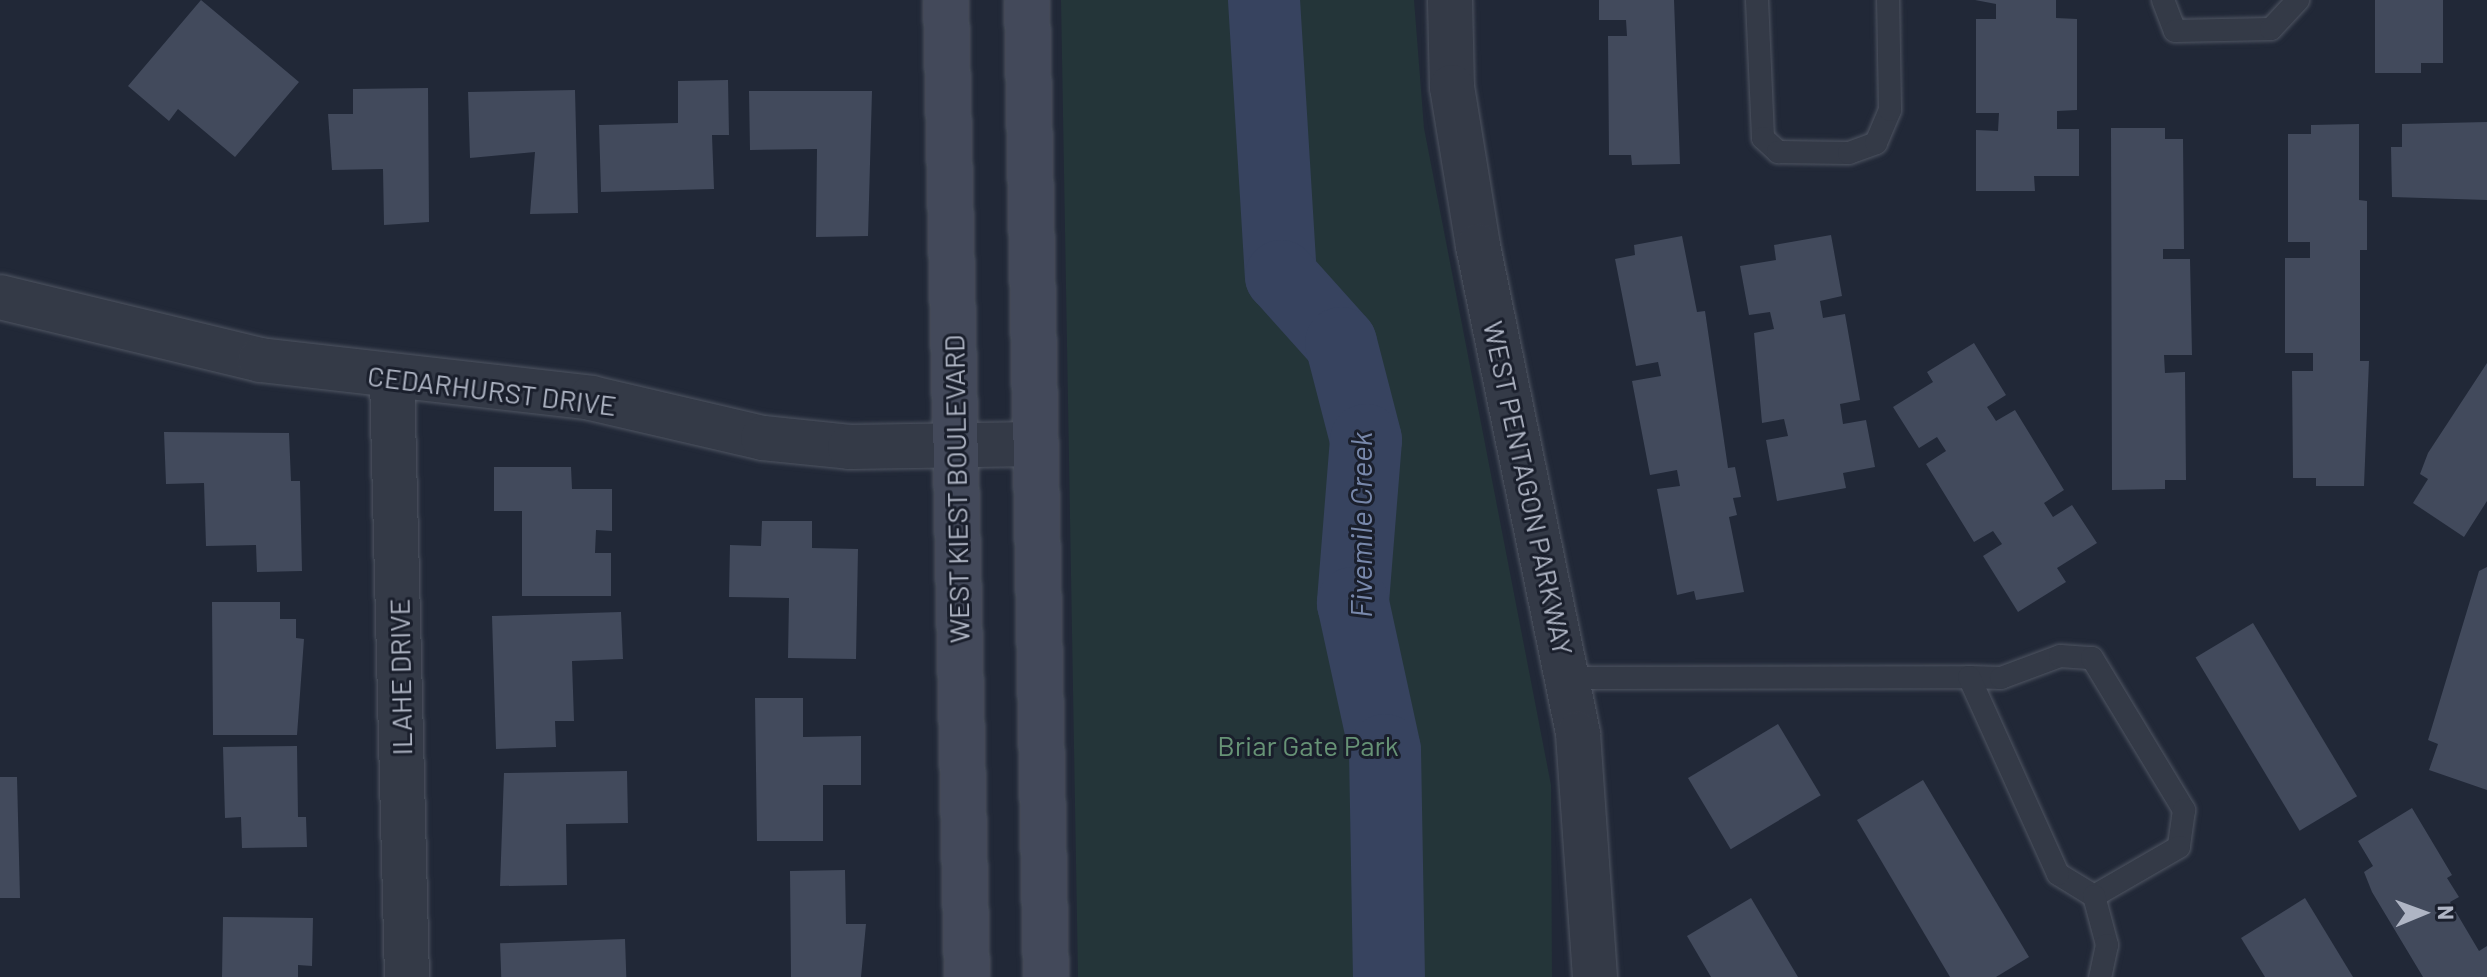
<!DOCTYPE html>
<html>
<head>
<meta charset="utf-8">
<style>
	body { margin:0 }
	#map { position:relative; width:2487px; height:977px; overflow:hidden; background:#212837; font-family:Barlow,sans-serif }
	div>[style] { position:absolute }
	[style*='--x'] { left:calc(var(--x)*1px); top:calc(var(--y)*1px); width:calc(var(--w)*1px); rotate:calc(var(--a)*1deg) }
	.green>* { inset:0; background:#243539 }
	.river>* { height:72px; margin:-36px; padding:0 36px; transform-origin:36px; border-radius:36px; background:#37435f }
	.building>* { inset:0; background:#424a5c; transform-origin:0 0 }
	.roads { filter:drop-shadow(0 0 2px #4f5562) drop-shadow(0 0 2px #4f5562) }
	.lane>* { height:22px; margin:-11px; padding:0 11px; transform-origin:11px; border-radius:11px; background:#343a47 }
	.street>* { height:44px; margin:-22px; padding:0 22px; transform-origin:22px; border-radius:22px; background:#343a47 }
	.secondary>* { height:44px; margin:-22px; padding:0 22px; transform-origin:22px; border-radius:22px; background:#43495a }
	span { translate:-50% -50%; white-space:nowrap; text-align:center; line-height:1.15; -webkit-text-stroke:6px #1a1f2c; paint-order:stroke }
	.street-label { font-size:28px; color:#afb5c4 }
	.park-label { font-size:28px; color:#679376 }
	.water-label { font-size:30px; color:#7888ab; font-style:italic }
	.north { position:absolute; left:2383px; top:873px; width:80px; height:80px; -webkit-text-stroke:6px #1a1f2c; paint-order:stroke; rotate:89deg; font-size:22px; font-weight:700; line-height:32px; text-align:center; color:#afb5c4 }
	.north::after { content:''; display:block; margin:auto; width:28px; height:36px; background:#afb5c4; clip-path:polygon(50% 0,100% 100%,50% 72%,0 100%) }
</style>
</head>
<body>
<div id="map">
	<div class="green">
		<i style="clip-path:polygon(1061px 0,1414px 0,1424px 128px,1551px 785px,1552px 977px,1078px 977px)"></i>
	</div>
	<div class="river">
		<i style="--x:1264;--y:0;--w:277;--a:86.5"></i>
		<i style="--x:1281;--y:276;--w:90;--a:48.2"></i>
		<i style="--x:1341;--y:343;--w:100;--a:75.5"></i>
		<i style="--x:1366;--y:440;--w:164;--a:94.6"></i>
		<i style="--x:1353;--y:603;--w:150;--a:77.7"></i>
		<i style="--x:1385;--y:750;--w:227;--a:89"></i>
	</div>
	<div class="building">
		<i style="clip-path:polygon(201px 0,299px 82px,235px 157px,178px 109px,169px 121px,128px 86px)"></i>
		<i style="clip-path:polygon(1599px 0,1674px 0,1680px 164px,1632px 165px,1631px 155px,1609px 155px,1608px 36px,1627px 36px,1626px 20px,1599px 20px)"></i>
		<i style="clip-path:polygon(1975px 0,2056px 0,2056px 18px,2077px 19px,2077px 110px,2057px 111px,2057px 129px,2079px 129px,2079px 176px,2034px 176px,2035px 191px,1976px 191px,1976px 130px,1998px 131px,1999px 113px,1976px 113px,1976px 19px,1996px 19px,1996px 4px)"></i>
		<i style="clip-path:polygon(2375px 0,2443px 0,2443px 63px,2421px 63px,2421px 73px,2375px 73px)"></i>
		<i style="clip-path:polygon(728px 80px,729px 135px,712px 135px,714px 189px,601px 192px,599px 125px,678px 123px,678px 81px)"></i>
		<i style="clip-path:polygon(428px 88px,429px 222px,384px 225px,383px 169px,332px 170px,328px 114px,353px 114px,353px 89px)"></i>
		<i style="clip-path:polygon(575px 90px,578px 213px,530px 214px,535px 152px,470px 158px,468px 92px)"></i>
		<i style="clip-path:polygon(749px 91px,872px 91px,868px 236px,816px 237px,817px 149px,750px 150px)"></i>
		<i style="clip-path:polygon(2487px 122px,2487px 200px,2392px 197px,2391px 147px,2402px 147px,2402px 124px)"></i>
		<i style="clip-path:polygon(2359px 124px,2359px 200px,2367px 201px,2367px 250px,2360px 250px,2360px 361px,2369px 361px,2364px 486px,2316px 486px,2316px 478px,2293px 478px,2292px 371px,2313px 371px,2313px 353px,2285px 353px,2285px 258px,2310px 258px,2310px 242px,2288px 242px,2288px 134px,2311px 134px,2311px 125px)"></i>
		<i style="clip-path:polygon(2111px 128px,2165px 128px,2165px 139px,2183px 139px,2184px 249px,2163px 249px,2163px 259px,2190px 259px,2192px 355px,2164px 355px,2165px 373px,2185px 372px,2186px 480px,2165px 480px,2165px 489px,2112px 490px)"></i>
		<i style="clip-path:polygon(1831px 235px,1842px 296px,1820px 301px,1823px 318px,1845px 314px,1860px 400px,1840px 404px,1843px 424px,1866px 420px,1875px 467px,1843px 473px,1846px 488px,1777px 501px,1766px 440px,1788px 436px,1784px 419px,1762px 423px,1754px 333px,1774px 329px,1770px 312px,1749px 315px,1740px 266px,1776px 260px,1774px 245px)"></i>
		<i style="clip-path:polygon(1682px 236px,1697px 312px,1705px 311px,1728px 468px,1735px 467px,1741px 497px,1733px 498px,1737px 515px,1729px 517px,1744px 592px,1696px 600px,1694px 591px,1677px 595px,1657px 489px,1680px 486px,1677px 470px,1650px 475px,1632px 381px,1661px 376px,1658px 362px,1636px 366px,1615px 259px,1635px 255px,1634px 245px)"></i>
		<i style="clip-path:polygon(1974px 343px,2006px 395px,1987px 407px,1996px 421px,2015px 410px,2064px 490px,2044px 503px,2053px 517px,2072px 505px,2097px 543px,2057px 568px,2066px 582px,2018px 612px,1983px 556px,2002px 544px,1993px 531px,1974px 542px,1926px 464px,1946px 451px,1937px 437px,1919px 448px,1893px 407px,1933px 382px,1927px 372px)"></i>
		<i style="clip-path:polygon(2487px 363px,2487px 501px,2464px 537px,2413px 503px,2428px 479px,2420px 474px,2428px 453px)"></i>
		<i style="clip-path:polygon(164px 432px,289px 433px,291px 481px,300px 481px,302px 571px,257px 572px,256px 545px,206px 546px,204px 483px,166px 484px)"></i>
		<i style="clip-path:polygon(494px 467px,571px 467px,572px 489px,612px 489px,612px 531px,596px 530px,595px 553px,611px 553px,611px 596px,522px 596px,522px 511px,494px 511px)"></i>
		<i style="clip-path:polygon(762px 521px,812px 521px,812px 548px,858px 549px,856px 659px,788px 658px,789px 598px,729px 597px,730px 545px,761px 546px)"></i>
		<i style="clip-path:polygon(2487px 567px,2487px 790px,2429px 770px,2438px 744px,2428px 740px,2479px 571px)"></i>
		<i style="clip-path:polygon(212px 602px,280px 602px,280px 619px,296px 619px,296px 638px,304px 639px,297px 735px,213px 735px)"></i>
		<i style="clip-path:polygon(621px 612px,623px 659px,572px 661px,574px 721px,555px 721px,556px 747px,496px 749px,492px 616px)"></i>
		<i style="left:2253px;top:623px;width:202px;height:67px;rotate:59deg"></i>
		<i style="clip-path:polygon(755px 698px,803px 698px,803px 737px,861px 736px,861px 785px,823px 785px,823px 841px,757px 841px)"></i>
		<i style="left:1778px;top:724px;width:83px;height:105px;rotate:59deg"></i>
		<i style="clip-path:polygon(297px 746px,298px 817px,306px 817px,307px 847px,242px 848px,241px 817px,225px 818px,223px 747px)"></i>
		<i style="clip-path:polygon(627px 771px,628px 823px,566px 824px,567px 885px,500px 886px,504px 773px)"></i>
		<i style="clip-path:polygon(0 777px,17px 777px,20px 898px,0 898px)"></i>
		<i style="clip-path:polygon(1923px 780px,2029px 957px,1996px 977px,1950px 977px,1857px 820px)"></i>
		<i style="clip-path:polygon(2412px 808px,2452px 875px,2447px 878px,2459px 897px,2450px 902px,2479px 951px,2487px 946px,2487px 977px,2423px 977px,2372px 892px,2364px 872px,2373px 866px,2358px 841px)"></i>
		<i style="clip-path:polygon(845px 870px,846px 924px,866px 924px,861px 977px,791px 977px,790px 871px)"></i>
		<i style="clip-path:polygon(1751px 898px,1798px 977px,1711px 977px,1687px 936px)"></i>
		<i style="clip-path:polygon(2305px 898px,2353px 977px,2265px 977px,2241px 938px)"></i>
		<i style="clip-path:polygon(223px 917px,313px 918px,312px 966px,298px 965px,298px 977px,222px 977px)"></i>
		<i style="left:625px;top:939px;width:38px;height:125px;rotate:88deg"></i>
	</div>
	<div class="roads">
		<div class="lane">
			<i style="--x:1757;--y:0;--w:138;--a:87.5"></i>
			<i style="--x:1763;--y:138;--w:21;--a:43"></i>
			<i style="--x:1778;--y:152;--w:71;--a:0.8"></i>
			<i style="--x:1849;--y:153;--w:29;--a:-20"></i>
			<i style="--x:1876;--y:143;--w:36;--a:-67"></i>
			<i style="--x:1890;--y:110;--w:110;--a:-91"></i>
			<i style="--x:2163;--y:0;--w:33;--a:69"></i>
			<i style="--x:2175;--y:31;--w:96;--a:-1.2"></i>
			<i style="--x:2271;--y:29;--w:40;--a:-47"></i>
			<i style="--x:1568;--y:678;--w:401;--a:-0.1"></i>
			<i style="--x:1969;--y:677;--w:32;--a:2"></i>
			<i style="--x:2001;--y:678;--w:63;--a:-20.4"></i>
			<i style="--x:2060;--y:656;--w:32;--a:4"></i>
			<i style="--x:2092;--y:658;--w:178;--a:58.8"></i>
			<i style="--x:2184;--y:810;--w:37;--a:98"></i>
			<i style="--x:2179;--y:847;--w:98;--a:150"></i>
			<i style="--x:2094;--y:896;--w:42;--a:-148.6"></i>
			<i style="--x:2058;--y:874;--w:216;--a:-114.3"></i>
			<i style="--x:2094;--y:896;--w:51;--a:75.1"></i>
			<i style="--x:2107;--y:945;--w:33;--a:102"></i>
		</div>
		<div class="street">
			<i style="--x:1450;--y:0;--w:87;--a:88.7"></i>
			<i style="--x:1452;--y:87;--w:161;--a:80.7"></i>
			<i style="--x:1478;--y:246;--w:498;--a:78.4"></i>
			<i style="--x:1578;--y:734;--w:244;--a:86"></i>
			<i style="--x:0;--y:297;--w:268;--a:13.6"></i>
			<i style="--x:260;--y:360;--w:333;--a:6.5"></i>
			<i style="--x:591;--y:398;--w:177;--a:13.1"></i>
			<i style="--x:763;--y:438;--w:87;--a:5.9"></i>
			<i style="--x:850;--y:447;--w:186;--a:-0.9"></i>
			<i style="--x:392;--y:378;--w:599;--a:88.57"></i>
		</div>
		<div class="secondary">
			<i style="--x:946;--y:0;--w:977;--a:88.77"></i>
			<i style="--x:1027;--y:0;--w:977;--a:88.89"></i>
		</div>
	</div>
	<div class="street-label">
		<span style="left:492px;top:390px;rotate:7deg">CEDARHURST DRIVE</span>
		<span style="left:1529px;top:488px;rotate:78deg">WEST PENTAGON PARKWAY</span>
		<span style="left:956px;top:489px;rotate:-91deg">WEST KIEST BOULEVARD</span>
		<span style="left:400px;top:677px;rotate:-91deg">ILAHE DRIVE</span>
	</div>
	<div class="park-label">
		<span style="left:1308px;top:745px">Briar Gate Park</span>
	</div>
	<div class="water-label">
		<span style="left:1360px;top:525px;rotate:-90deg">Fivemile Creek</span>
	</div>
	<div class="north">N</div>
</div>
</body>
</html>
